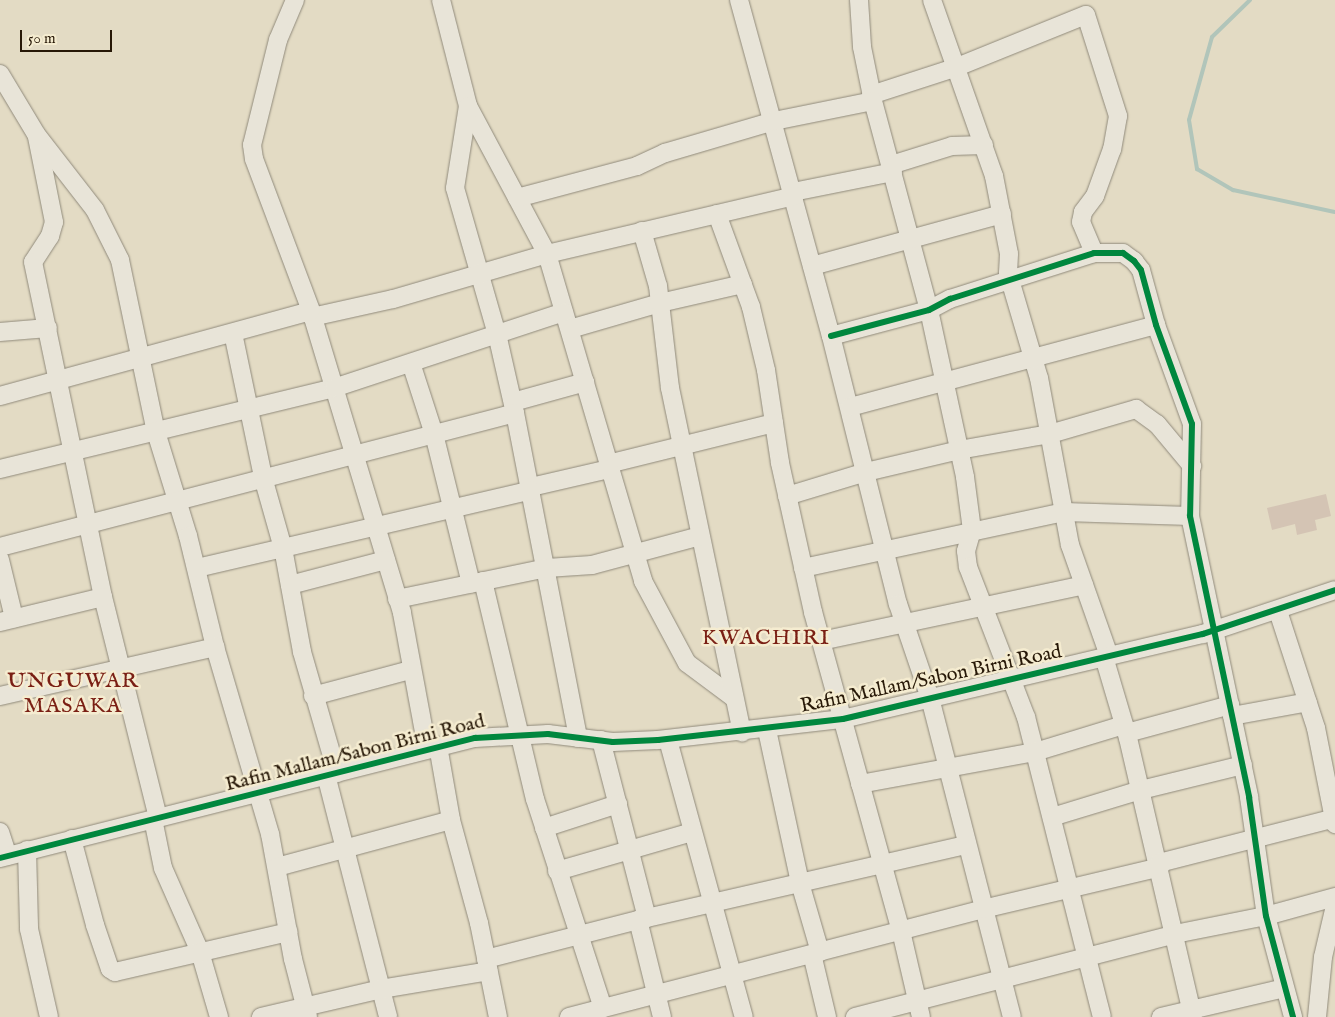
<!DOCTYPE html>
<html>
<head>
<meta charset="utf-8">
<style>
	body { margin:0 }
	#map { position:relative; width:1335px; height:1017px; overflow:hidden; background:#e3dbc4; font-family:"IM FELL English",serif }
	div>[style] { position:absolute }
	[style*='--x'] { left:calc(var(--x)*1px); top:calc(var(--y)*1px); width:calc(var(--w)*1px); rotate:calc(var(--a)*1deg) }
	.stream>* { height:4px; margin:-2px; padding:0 2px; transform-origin:2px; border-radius:2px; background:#b1c5ba }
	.building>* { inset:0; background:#d4c4b4 }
	.roads { filter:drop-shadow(0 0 1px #908a7b) drop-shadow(0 0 1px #908a7b) }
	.minor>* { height:18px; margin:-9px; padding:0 9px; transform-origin:9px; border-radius:9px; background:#e8e4d8 }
	.cycleway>* { height:6px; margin:-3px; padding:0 3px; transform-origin:3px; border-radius:3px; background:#00873e }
	span { translate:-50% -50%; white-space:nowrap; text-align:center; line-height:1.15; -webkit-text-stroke:5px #f5ecd0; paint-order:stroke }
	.street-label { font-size:20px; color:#271807 }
	.quarter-label { font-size:22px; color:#7a1f14; letter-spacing:1px }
	.scale { position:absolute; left:20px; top:30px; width:92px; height:22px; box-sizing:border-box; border:2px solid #271807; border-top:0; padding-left:6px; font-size:15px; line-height:18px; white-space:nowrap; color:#271807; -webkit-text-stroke:4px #f5ecd0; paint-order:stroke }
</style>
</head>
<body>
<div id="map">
	<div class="stream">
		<i style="--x:1250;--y:0;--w:53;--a:135.8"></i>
		<i style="--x:1212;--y:37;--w:86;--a:105.5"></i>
		<i style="--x:1189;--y:120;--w:50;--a:80.7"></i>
		<i style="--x:1197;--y:169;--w:42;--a:30.3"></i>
		<i style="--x:1233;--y:190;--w:104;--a:12.2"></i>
	</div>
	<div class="building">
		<i style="clip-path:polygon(1326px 494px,1331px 516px,1315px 520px,1317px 530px,1297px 535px,1295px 524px,1272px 530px,1267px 508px)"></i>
	</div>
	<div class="roads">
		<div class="minor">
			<i style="--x:295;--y:0;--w:43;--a:113"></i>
			<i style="--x:278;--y:40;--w:108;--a:103.9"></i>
			<i style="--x:252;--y:145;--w:14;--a:82"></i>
			<i style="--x:254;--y:159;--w:162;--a:69.4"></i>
			<i style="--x:311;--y:311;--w:315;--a:73.2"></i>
			<i style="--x:402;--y:613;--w:137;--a:79.5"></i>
			<i style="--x:441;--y:0;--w:109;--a:75.7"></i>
			<i style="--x:468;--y:106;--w:168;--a:61.9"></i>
			<i style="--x:547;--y:254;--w:341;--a:73.6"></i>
			<i style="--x:643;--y:581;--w:93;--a:61.8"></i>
			<i style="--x:687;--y:663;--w:59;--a:36.7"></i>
			<i style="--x:739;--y:0;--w:348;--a:74.7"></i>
			<i style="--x:831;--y:336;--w:276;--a:76"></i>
			<i style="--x:898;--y:604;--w:99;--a:71.2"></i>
			<i style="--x:930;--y:698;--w:329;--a:75.6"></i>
			<i style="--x:859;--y:0;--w:47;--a:86.3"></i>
			<i style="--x:862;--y:47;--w:55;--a:78.5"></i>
			<i style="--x:873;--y:101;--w:216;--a:75"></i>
			<i style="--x:929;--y:310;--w:171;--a:77.8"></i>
			<i style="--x:965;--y:477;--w:53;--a:82.5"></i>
			<i style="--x:972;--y:530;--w:22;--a:106"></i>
			<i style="--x:966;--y:551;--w:16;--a:83"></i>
			<i style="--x:968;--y:567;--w:161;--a:68.9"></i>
			<i style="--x:1026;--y:717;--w:309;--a:75.8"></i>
			<i style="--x:932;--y:0;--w:187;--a:70.6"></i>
			<i style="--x:994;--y:176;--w:79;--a:79.1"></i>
			<i style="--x:1009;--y:254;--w:19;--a:93"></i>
			<i style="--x:1008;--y:273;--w:109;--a:73.6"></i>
			<i style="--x:1039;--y:378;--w:170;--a:79.5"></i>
			<i style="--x:1070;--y:545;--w:118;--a:70.6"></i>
			<i style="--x:0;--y:74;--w:70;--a:59"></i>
			<i style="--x:36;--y:134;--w:96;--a:52.2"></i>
			<i style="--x:95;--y:210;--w:56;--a:63.4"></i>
			<i style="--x:120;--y:260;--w:176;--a:78.2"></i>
			<i style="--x:156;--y:432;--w:109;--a:72.9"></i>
			<i style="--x:188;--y:536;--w:114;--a:76.3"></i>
			<i style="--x:215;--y:647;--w:195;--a:73.6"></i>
			<i style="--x:270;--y:834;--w:127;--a:79.6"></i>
			<i style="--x:293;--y:959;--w:60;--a:75.5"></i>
			<i style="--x:871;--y:95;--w:90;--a:-18"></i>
			<i style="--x:957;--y:67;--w:139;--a:-22"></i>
			<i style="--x:1086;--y:15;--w:106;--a:72.4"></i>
			<i style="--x:1118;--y:116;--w:34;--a:100"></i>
			<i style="--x:1112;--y:149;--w:50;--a:109.9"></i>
			<i style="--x:1095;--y:196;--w:20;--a:127"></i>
			<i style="--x:1083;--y:212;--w:10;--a:101"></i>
			<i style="--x:1081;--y:222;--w:34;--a:67"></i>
			<i style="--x:468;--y:106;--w:83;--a:99"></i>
			<i style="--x:455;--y:188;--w:152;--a:74"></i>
			<i style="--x:497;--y:334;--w:81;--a:77.2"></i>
			<i style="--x:515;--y:413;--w:331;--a:79"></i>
			<i style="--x:37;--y:137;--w:87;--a:78.7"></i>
			<i style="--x:54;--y:222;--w:15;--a:106"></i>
			<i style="--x:50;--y:236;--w:31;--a:123"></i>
			<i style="--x:33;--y:262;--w:342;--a:78.2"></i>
			<i style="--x:103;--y:597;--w:228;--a:76"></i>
			<i style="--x:891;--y:165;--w:64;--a:-17.3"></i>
			<i style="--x:952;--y:146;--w:32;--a:-2"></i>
			<i style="--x:793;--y:192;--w:102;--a:-11.3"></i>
			<i style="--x:517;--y:198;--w:124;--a:-14.9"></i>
			<i style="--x:637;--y:166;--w:31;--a:-25"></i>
			<i style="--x:665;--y:153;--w:114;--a:-16.4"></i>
			<i style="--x:774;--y:121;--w:101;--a:-11.4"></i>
			<i style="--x:717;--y:214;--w:99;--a:69.9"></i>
			<i style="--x:751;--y:307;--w:65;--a:76.6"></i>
			<i style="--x:766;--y:370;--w:94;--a:81.4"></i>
			<i style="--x:780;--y:463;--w:153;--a:77.5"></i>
			<i style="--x:813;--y:612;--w:331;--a:74.6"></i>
			<i style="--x:901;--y:931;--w:88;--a:76.9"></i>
			<i style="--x:642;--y:231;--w:57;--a:73.8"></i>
			<i style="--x:658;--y:286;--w:103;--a:83.3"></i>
			<i style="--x:670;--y:388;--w:352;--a:78.2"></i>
			<i style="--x:812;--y:266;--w:197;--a:-15.3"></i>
			<i style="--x:312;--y:317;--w:83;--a:-12.5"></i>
			<i style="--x:393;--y:299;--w:160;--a:-16.3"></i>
			<i style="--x:547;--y:254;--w:254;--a:-13.2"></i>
			<i style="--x:570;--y:329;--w:94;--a:-16.1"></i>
			<i style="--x:660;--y:303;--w:85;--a:-12.9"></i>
			<i style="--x:0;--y:332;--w:48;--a:-4.8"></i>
			<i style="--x:233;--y:333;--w:151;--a:78.2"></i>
			<i style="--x:264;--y:481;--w:70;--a:74.2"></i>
			<i style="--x:283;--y:548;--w:106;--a:79.6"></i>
			<i style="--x:302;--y:652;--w:126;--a:73.9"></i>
			<i style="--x:831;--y:336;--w:101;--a:-14.9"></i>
			<i style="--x:929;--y:310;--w:24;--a:-28"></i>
			<i style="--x:950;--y:299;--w:151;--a:-17.7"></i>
			<i style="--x:1094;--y:253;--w:29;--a:0"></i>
			<i style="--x:1123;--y:253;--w:14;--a:36"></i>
			<i style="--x:1134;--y:261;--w:11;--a:52"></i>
			<i style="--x:1141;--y:270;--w:57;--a:74.7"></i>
			<i style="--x:1156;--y:325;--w:105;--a:70"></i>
			<i style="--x:1192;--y:424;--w:92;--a:91.2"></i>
			<i style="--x:1190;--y:516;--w:287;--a:78.1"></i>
			<i style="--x:1249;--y:797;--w:120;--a:81.9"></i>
			<i style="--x:1266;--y:916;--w:105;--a:75"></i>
			<i style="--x:411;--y:363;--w:75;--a:72.1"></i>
			<i style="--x:434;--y:434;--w:154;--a:76.1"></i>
			<i style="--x:0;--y:396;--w:322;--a:-15.3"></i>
			<i style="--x:513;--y:402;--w:75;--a:-15.5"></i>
			<i style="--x:850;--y:407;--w:317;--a:-15"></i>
			<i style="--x:608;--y:464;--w:171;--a:-13.9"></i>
			<i style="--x:0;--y:469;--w:344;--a:-13.6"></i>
			<i style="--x:334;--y:388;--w:242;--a:-18.3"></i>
			<i style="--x:531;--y:487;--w:80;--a:-13"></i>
			<i style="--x:787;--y:496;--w:83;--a:-16.9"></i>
			<i style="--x:866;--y:472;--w:96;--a:-13.3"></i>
			<i style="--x:959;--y:450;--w:92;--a:-10"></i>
			<i style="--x:1050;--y:434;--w:90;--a:-16.2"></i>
			<i style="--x:1136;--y:409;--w:26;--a:36"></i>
			<i style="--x:1157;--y:424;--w:55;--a:50.2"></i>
			<i style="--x:0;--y:547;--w:532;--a:-14.58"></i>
			<i style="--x:0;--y:560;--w:60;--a:76.4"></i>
			<i style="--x:197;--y:568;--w:343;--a:-13.1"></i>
			<i style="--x:803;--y:568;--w:267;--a:-12.1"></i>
			<i style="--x:1064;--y:512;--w:126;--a:1.8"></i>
			<i style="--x:483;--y:581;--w:224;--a:76.6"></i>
			<i style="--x:535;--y:799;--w:220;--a:72"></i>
			<i style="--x:290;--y:585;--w:99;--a:-14.6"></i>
			<i style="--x:397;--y:599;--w:153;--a:-11.7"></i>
			<i style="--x:547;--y:568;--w:45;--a:-3.8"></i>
			<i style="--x:592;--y:565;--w:112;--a:-15"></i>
			<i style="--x:1278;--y:611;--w:123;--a:72"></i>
			<i style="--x:1316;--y:728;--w:98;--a:78.8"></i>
			<i style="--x:0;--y:622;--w:106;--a:-13.6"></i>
			<i style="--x:821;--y:641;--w:269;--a:-12"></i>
			<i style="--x:1104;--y:657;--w:84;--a:73.5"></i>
			<i style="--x:1128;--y:738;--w:286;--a:76.9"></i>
			<i style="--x:0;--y:696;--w:221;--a:-12.8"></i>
			<i style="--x:313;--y:696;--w:100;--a:-15"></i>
			<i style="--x:1232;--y:716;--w:77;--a:-10.4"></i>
			<i style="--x:767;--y:730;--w:157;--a:77.8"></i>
			<i style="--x:800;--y:883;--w:72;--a:73.8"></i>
			<i style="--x:1127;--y:733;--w:107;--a:-15.2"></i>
			<i style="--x:601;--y:740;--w:184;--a:75.5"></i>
			<i style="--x:668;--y:740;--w:287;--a:74.7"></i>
			<i style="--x:438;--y:746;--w:75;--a:80"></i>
			<i style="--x:451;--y:820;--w:107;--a:74.8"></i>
			<i style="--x:479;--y:923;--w:96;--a:78.6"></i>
			<i style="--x:326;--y:775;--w:250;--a:75.6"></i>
			<i style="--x:860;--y:784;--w:178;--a:-10.4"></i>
			<i style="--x:1035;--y:752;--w:93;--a:-16.9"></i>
			<i style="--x:1052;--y:817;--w:93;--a:-16.9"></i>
			<i style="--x:1141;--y:790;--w:105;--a:-13.8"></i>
			<i style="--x:153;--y:819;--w:50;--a:78.5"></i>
			<i style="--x:163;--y:868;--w:92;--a:66.2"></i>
			<i style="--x:200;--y:952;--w:68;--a:73.7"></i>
			<i style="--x:544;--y:828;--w:78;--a:-18"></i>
			<i style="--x:0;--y:832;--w:25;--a:72"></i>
			<i style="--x:72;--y:839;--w:89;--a:75"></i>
			<i style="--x:95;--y:925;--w:46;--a:71.2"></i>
			<i style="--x:110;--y:969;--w:6;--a:31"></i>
			<i style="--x:115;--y:972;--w:178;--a:-13"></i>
			<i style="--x:27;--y:850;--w:79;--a:88.5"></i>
			<i style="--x:29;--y:929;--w:90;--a:77.2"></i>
			<i style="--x:0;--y:858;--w:490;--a:-14.2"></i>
			<i style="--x:475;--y:738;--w:73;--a:-3.1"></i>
			<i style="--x:548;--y:734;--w:65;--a:7"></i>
			<i style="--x:613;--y:742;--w:45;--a:-2.5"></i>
			<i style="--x:658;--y:740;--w:186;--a:-6.5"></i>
			<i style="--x:843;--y:719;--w:370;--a:-13.3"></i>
			<i style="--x:1203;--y:634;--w:139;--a:-18.4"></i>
			<i style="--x:1159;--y:863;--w:182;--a:-14.3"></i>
			<i style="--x:277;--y:867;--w:180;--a:-15.1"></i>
			<i style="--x:557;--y:871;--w:141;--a:-16.1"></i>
			<i style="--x:638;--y:920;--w:100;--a:76.1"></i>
			<i style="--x:812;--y:954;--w:65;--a:76.6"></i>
			<i style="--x:486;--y:959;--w:157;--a:-14.4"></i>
			<i style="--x:638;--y:920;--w:336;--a:-12.9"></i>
			<i style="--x:261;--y:1017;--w:123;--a:-13.1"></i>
			<i style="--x:381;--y:989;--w:109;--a:-9.5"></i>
			<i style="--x:569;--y:1017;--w:428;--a:-14.6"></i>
			<i style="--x:983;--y:909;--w:182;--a:-13.3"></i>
			<i style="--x:855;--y:1017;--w:331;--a:-14.5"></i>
			<i style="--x:1175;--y:934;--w:93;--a:-11.2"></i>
			<i style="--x:1266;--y:916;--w:72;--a:-15.4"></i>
			<i style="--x:1161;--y:1017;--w:127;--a:-13.2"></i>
			<i style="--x:1317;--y:1017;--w:60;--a:-84.3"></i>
			<i style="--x:1323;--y:957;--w:52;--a:-76.8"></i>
		</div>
	</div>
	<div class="cycleway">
		<i style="--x:831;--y:336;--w:101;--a:-14.9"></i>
		<i style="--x:929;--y:310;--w:24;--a:-28"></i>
		<i style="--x:950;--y:299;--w:151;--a:-17.7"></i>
		<i style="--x:1094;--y:253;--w:29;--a:0"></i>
		<i style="--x:1123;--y:253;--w:14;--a:36"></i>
		<i style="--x:1134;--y:261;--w:11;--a:52"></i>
		<i style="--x:1141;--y:270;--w:57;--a:74.7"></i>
		<i style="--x:1156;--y:325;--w:105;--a:70"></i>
		<i style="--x:1192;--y:424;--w:92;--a:91.2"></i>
		<i style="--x:1190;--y:516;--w:287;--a:78.1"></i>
		<i style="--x:1249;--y:797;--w:120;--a:81.9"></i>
		<i style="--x:1266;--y:916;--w:105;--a:75"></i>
		<i style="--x:0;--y:858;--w:490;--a:-14.2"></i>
		<i style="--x:475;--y:738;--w:73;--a:-3.1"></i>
		<i style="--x:548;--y:734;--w:65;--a:7"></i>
		<i style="--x:613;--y:742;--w:45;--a:-2.5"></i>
		<i style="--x:658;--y:740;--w:186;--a:-6.5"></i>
		<i style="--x:843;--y:719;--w:370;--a:-13.3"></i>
		<i style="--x:1203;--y:634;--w:139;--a:-18.4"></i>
	</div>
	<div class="street-label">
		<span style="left:931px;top:679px;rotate:-12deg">Rafin Mallam/Sabon Birni Road</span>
		<span style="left:355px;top:753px;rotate:-14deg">Rafin Mallam/Sabon Birni Road</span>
	</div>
	<div class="quarter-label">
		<span style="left:766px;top:639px">KWACHIRI</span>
		<span style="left:73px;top:694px">UNGUWAR<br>MASAKA</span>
	</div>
	<div class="scale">50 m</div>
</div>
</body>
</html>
